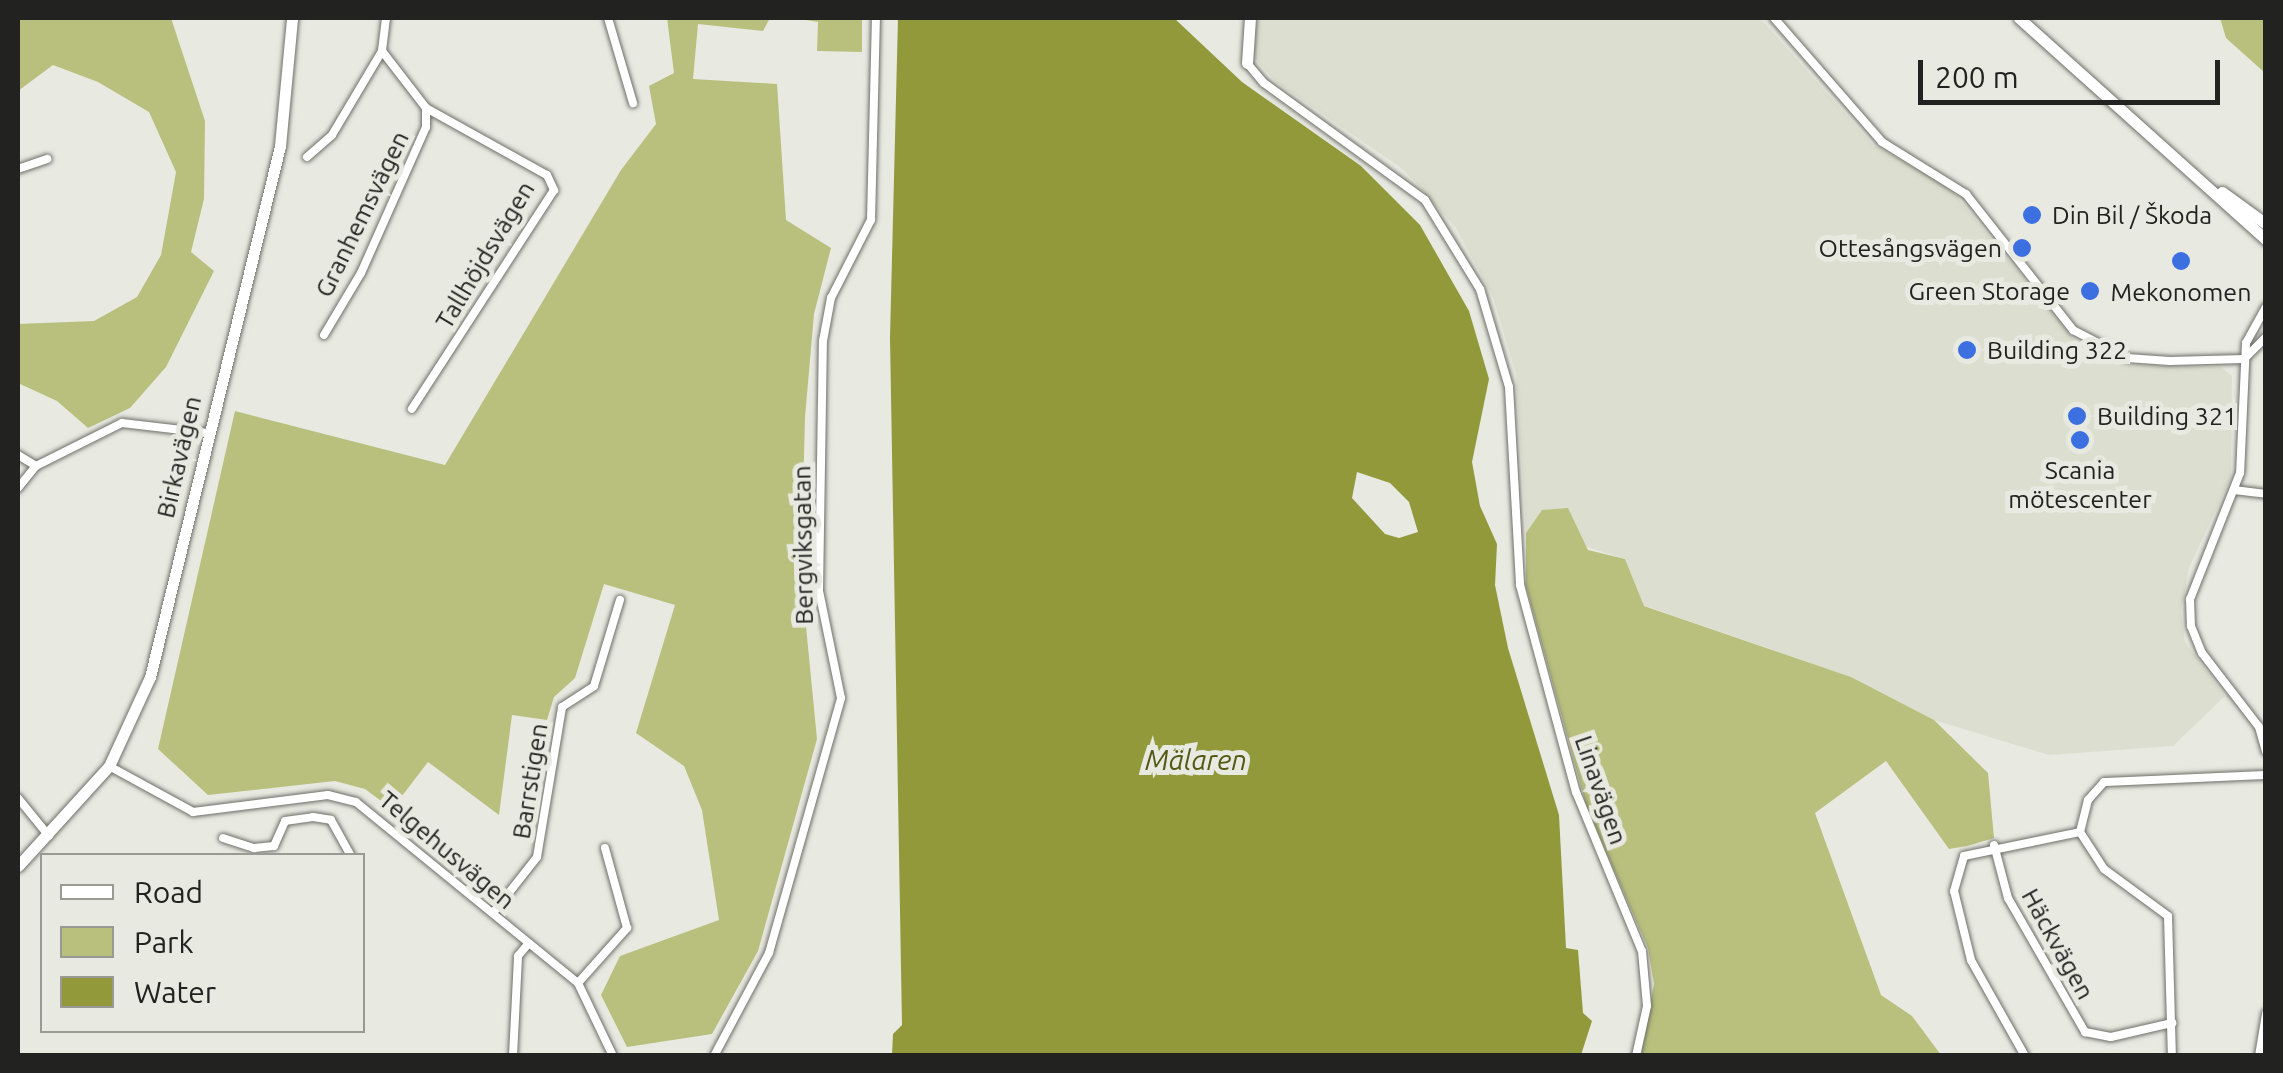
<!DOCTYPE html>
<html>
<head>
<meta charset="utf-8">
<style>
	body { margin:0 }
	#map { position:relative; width:2283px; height:1073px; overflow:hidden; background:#e8e9e1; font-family:Ubuntu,sans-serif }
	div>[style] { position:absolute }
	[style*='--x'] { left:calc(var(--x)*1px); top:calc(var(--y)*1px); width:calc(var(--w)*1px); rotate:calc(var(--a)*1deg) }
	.built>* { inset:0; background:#dcdfcf }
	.green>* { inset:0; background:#b9c07d }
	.water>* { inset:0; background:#91993a }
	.roads { filter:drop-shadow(0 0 2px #6e6f68) drop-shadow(0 0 2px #6e6f68) }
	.street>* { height:8px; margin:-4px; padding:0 4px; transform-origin:4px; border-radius:4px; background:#fff }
	.secondary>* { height:11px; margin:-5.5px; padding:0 5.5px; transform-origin:5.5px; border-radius:5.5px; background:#fff }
	.dots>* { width:28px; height:28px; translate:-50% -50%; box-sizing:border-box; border:5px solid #e8e9e1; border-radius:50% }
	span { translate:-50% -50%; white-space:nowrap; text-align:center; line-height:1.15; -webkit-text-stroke:10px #e8e9e1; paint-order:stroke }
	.street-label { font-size:25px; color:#222320 }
	.poi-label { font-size:25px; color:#222320 }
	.left { translate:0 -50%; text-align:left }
	.right { translate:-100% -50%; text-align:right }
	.water-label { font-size:28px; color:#545914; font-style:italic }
	.frame { position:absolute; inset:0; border:20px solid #222320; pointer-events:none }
	.legend { position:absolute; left:40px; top:853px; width:325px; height:180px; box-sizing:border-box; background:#e8e9e1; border:2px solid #999a94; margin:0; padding:12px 18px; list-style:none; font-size:30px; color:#222320 }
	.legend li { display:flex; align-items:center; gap:20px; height:50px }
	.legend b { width:50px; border:2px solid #999a94 }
	.scale { position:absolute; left:1918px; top:60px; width:302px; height:45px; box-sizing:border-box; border:5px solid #222320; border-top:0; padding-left:12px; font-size:30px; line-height:35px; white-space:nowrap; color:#222320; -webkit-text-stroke:8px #e8e9e1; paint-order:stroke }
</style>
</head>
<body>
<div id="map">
	<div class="built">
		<i style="clip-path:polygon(1257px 18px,1760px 18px,1873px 145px,1949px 187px,2076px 342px,2116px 365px,2221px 367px,2232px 376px,2231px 477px,2189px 568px,2181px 611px,2185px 642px,2225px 696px,2173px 746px,2049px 755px,1934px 720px,1848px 676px,1643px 605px,1625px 559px,1534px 530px,1526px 533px,1516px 374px,1493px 297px,1456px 228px,1404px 170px,1276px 82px,1253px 56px)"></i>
	</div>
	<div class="green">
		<i style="clip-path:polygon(18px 18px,171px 18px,205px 121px,204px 199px,191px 252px,214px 271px,166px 367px,130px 408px,88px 428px,57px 401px,18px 383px,18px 324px,94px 321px,137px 297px,161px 255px,176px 172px,149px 112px,98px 82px,53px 65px,18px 91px)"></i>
		<i style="clip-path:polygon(667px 18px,770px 18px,763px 31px,698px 24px,693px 79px,777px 84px,786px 220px,831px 248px,814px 314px,805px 417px,801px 575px,817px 739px,758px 951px,712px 1034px,627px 1047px,601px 995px,620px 956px,719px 920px,702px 810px,684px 766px,636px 733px,675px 605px,604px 584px,575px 678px,554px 697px,547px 720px,512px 715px,499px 815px,428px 762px,392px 809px,365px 789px,335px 781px,208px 795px,158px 749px,235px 411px,445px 465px,621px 170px,656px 124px,649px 86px,674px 73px)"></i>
		<i style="clip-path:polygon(862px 18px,862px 52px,817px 51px,818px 22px,800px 19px)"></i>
		<i style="clip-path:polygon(2220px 18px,2265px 18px,2265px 73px,2226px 38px)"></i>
		<i style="clip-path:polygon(1568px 508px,1588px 550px,1625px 559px,1644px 606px,1851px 677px,1934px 720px,1988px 773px,1994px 838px,1967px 846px,1949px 849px,1886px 761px,1815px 813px,1881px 995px,1912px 1016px,1941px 1055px,1641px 1055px,1654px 984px,1648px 948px,1587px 808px,1526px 586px,1526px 533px,1542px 510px)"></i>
	</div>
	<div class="water">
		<i style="clip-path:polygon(evenodd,898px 18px,1174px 18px,1242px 82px,1361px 166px,1420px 225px,1469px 311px,1489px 379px,1472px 462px,1480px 506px,1497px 544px,1495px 585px,1508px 648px,1559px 815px,1566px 948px,1578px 950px,1583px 1013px,1592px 1021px,1581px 1055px,892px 1055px,893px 1034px,902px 1025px,890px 338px,898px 18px,1357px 472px,1390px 483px,1409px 502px,1418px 532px,1399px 538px,1385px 534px,1352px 498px,1357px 472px)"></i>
	</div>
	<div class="roads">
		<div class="street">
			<i style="--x:386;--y:18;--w:33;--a:97"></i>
			<i style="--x:382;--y:51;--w:72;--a:52.3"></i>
			<i style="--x:426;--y:108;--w:138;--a:29"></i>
			<i style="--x:547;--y:175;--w:17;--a:65"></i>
			<i style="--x:554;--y:190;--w:261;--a:123"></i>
			<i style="--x:608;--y:18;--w:89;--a:73.6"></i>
			<i style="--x:1774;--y:18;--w:164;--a:48.9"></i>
			<i style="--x:1882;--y:142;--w:99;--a:31.8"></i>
			<i style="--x:1966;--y:194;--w:173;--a:51.8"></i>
			<i style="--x:2073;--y:330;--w:61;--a:27.4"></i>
			<i style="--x:2127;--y:358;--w:43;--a:4"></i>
			<i style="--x:2170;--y:361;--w:74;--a:-1.5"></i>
			<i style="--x:2244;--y:359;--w:31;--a:-45"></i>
			<i style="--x:1247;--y:63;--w:26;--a:50"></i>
			<i style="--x:1264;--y:83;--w:199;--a:36"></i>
			<i style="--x:1425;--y:200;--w:105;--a:58.3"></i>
			<i style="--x:1480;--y:289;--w:102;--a:73.5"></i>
			<i style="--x:1509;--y:387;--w:198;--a:86.8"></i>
			<i style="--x:1520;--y:585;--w:214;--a:74.9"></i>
			<i style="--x:1576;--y:792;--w:172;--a:67.5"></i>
			<i style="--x:1642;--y:951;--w:55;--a:84.8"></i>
			<i style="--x:1647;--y:1006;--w:51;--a:102.4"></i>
			<i style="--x:307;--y:157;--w:33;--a:-41"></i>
			<i style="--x:332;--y:135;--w:98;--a:-59.2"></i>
			<i style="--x:18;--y:169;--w:31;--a:-19"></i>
			<i style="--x:2266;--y:307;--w:41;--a:119.1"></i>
			<i style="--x:2246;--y:343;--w:130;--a:92.6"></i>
			<i style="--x:2240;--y:473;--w:136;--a:111.6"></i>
			<i style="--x:2190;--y:599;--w:27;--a:88"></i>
			<i style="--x:2191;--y:626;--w:29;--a:68"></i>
			<i style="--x:2202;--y:653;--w:93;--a:52.4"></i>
			<i style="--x:2259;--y:727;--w:25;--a:74"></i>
			<i style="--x:324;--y:335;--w:72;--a:-59.2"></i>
			<i style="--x:361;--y:273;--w:160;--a:-66"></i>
			<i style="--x:426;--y:127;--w:19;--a:-90"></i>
			<i style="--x:18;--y:455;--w:21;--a:31"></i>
			<i style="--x:18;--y:488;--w:28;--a:-51"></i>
			<i style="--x:36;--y:466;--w:96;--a:-26.6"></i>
			<i style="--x:122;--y:423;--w:86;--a:6.7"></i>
			<i style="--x:2234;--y:490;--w:32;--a:7"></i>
			<i style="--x:109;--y:766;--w:96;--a:28.7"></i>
			<i style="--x:193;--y:812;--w:136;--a:-7.2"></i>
			<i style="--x:328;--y:795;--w:29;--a:14"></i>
			<i style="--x:356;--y:802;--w:286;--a:39.2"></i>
			<i style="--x:578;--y:983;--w:81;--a:64.4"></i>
			<i style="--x:18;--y:798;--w:49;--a:50.8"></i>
			<i style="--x:2080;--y:832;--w:44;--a:57"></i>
			<i style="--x:2104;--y:869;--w:79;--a:36.3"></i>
			<i style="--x:2168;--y:916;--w:140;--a:88.4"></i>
			<i style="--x:223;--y:838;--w:33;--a:18"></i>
			<i style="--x:254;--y:848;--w:20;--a:-6"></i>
			<i style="--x:274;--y:846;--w:27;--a:-66"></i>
			<i style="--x:285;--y:821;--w:28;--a:-8"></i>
			<i style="--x:313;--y:817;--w:18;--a:9"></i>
			<i style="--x:331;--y:820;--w:41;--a:60.9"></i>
			<i style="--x:1994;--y:845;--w:55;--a:75.2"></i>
			<i style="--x:2008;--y:898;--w:155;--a:60.1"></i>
			<i style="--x:2085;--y:1032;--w:26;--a:11"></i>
			<i style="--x:2111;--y:1037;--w:63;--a:-12.9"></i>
			<i style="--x:493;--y:913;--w:71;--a:-51.8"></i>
			<i style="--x:537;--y:857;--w:152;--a:-80.5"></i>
			<i style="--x:562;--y:707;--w:38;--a:-33"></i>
			<i style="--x:594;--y:686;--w:90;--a:-73.2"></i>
			<i style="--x:578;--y:983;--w:74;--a:-48.3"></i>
			<i style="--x:627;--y:928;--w:83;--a:-105.4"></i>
			<i style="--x:513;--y:1056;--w:100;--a:-87.1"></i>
			<i style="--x:518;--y:956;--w:16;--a:-50"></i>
			<i style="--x:714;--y:1056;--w:117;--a:-61.9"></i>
			<i style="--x:769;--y:953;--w:265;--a:-74.2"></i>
			<i style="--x:841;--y:698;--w:109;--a:-101.6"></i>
			<i style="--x:819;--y:591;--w:250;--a:-89.1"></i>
			<i style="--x:823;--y:341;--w:44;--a:-79.5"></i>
			<i style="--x:831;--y:298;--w:88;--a:-62.9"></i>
			<i style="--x:871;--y:220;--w:202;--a:-88.6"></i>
			<i style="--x:2025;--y:1056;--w:110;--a:-119.4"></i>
			<i style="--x:1971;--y:960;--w:71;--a:-103.8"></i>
			<i style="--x:1954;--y:891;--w:36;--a:-74"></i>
			<i style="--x:1964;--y:856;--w:118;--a:-11.7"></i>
			<i style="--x:2080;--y:832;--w:33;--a:-76"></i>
			<i style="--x:2088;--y:800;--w:24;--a:-48"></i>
			<i style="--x:2104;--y:782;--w:162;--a:-2.5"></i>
			<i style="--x:2259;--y:1056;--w:43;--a:-80.5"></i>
		</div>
		<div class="secondary">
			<i style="--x:2019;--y:18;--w:332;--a:41.9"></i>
			<i style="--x:1247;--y:63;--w:45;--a:-86.2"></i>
			<i style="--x:2222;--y:192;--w:54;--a:36"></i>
			<i style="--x:18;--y:866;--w:135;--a:-47.7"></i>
			<i style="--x:109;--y:766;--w:98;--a:-65.3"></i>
			<i style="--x:150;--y:677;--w:547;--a:-76.24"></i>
			<i style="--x:280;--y:146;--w:129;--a:-84.6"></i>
		</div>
	</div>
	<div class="dots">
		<i style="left:2032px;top:215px;background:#3c6fe0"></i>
		<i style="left:2022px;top:248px;background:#3c6fe0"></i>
		<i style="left:2181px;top:261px;background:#3c6fe0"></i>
		<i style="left:2090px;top:291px;background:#3c6fe0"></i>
		<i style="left:1967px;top:350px;background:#3c6fe0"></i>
		<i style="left:2077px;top:416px;background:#3c6fe0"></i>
		<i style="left:2080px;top:440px;background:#3c6fe0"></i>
	</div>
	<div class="street-label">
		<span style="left:362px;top:214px;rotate:-64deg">Granhemsvägen</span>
		<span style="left:485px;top:255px;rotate:-59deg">Tallhöjdsvägen</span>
		<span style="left:179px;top:457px;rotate:-77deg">Birkavägen</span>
		<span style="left:803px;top:545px;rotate:-91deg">Bergviksgatan</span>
		<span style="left:530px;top:781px;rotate:-81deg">Barrstigen</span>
		<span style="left:1601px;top:790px;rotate:71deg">Linavägen</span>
		<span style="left:447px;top:850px;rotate:40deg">Telgehusvägen</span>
		<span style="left:2058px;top:944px;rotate:61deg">Häckvägen</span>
	</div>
	<div class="poi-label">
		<span class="left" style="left:2052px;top:215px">Din Bil / Škoda</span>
		<span class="right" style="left:2002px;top:248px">Ottesångsvägen</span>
		<span class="right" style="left:2070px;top:291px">Green Storage</span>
		<span style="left:2181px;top:292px">Mekonomen</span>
		<span class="left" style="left:1987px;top:350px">Building 322</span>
		<span class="left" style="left:2097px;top:416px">Building 321</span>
		<span style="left:2080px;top:485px">Scania<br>mötescenter</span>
	</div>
	<div class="water-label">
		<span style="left:1196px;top:760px">Mälaren</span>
	</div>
	<div class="frame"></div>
	<ul class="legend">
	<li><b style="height:12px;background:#fff"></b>Road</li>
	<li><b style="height:28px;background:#b9c07d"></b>Park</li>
	<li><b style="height:28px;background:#91993a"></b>Water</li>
	</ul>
	<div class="scale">200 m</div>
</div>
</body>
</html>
